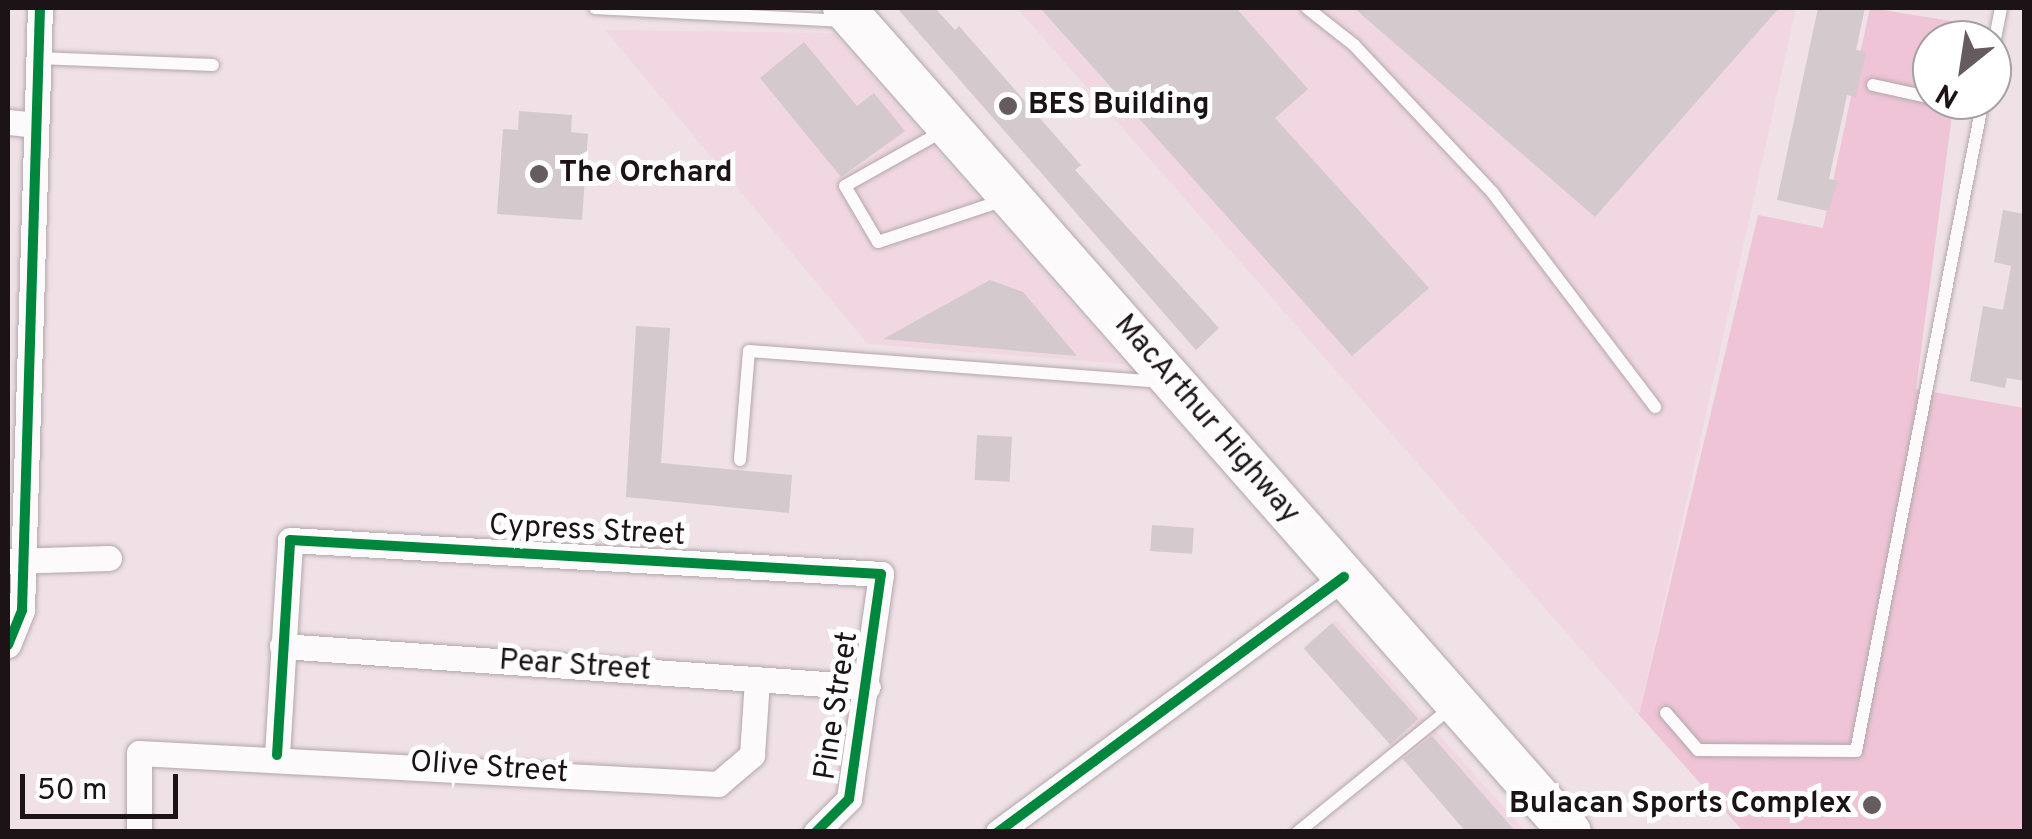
<!DOCTYPE html>
<html>
<head>
<meta charset="utf-8">
<style>
	body { margin:0 }
	#map { position:relative; width:2032px; height:839px; overflow:hidden; background:#efe1e6; font-family:Overpass,sans-serif }
	div>[style] { position:absolute }
	[style*='--x'] { left:calc(var(--x)*1px); top:calc(var(--y)*1px); width:calc(var(--w)*1px); rotate:calc(var(--a)*1deg) }
	.built>* { inset:0; background:#f0d7e1 }
	.green>* { inset:0; background:#eec4d6 }
	.building>* { inset:0; background:#d4c9cd; transform-origin:0 0 }
	.roads { filter:drop-shadow(0 0 2px #b2a7ab) drop-shadow(0 0 2px #b2a7ab) }
	.lane>* { height:12px; margin:-6px; padding:0 6px; transform-origin:6px; border-radius:6px; background:#fdfafb }
	.street>* { height:25px; margin:-12.5px; padding:0 12.5px; transform-origin:12.5px; border-radius:12.5px; background:#fdfafb }
	.highway>* { height:42px; margin:-21px; padding:0 21px; transform-origin:21px; border-radius:21px; background:#fdfafb }
	.cycleway>* { height:10px; margin:-5px; padding:0 5px; transform-origin:5px; border-radius:5px; background:#00873e }
	.dots>* { width:28px; height:28px; translate:-50% -50%; box-sizing:border-box; border:5px solid #fff; border-radius:50% }
	span { translate:-50% -50%; white-space:nowrap; text-align:center; line-height:1.15; -webkit-text-stroke:10px #fff; paint-order:stroke }
	.poi-label { font-size:30px; color:#1c1317; font-weight:700 }
	.left { translate:0 -50%; text-align:left }
	.right { translate:-100% -50%; text-align:right }
	.street-label { font-size:30px; color:#1c1317 }
	.frame { position:absolute; inset:0; border:10px solid #1c1317; pointer-events:none }
	.north { position:absolute; left:1912px; top:20px; width:100px; height:100px; box-sizing:border-box; background:#fff; border:2px solid #a4a1a2; border-radius:50%; rotate:210deg; font-size:28px; font-weight:700; line-height:40px; text-align:center; color:#1c1317 }
	.north::after { content:''; display:block; margin:auto; width:35px; height:45px; background:#665b5f; clip-path:polygon(50% 0,100% 100%,50% 72%,0 100%) }
	.scale { position:absolute; left:20px; top:774px; width:158px; height:45px; box-sizing:border-box; border:5px solid #1c1317; border-top:0; padding-left:12px; font-size:30px; line-height:35px; white-space:nowrap; color:#1c1317; -webkit-text-stroke:8px #fff; paint-order:stroke }
</style>
</head>
<body>
<div id="map">
	<div class="built">
		<i style="clip-path:polygon(1017px 8px,1796px 8px,1639px 715px)"></i>
		<i style="clip-path:polygon(605px 30px,833px 33px,1125px 364px,868px 344px)"></i>
		<i style="clip-path:polygon(1336px 620px,1525px 831px,1466px 831px,1303px 647px)"></i>
	</div>
	<div class="green">
		<i style="clip-path:polygon(1870px 8px,1964px 23px,1961px 40px,1932px 40px,1932px 100px,1954px 100px,1916px 389px,2024px 408px,2024px 831px,1743px 831px,1639px 715px,1758px 215px,1823px 228px)"></i>
	</div>
	<div class="building">
		<i style="clip-path:polygon(897px 8px,935px 8px,955px 30px,959px 26px,1081px 165px,1075px 170px,1219px 328px,1196px 350px)"></i>
		<i style="clip-path:polygon(1040px 8px,1236px 8px,1308px 89px,1275px 118px,1429px 288px,1352px 356px)"></i>
		<i style="clip-path:polygon(1354px 8px,1779px 8px,1595px 217px)"></i>
		<i style="clip-path:polygon(1818px 8px,1865px 8px,1856px 50px,1866px 52px,1856px 97px,1847px 95px,1829px 179px,1838px 181px,1828px 211px,1777px 200px)"></i>
		<i style="clip-path:polygon(804px 42px,857px 106px,874px 93px,905px 131px,841px 177px,760px 78px)"></i>
		<i style="clip-path:polygon(519px 111px,572px 115px,571px 132px,588px 134px,582px 220px,497px 214px,503px 129px,518px 130px)"></i>
		<i style="clip-path:polygon(2003px 210px,2024px 214px,2024px 381px,2007px 378px,2005px 388px,1970px 381px,1983px 306px,2003px 310px,2011px 266px,1994px 262px)"></i>
		<i style="clip-path:polygon(990px 280px,1023px 292px,1077px 356px,883px 339px)"></i>
		<i style="clip-path:polygon(636px 326px,670px 328px,661px 463px,792px 475px,789px 513px,626px 497px)"></i>
		<i style="left:977px;top:435px;width:35px;height:45px;rotate:3deg"></i>
		<i style="left:1152px;top:525px;width:42px;height:26px;rotate:4deg"></i>
		<i style="left:1332px;top:623px;width:129px;height:38px;rotate:48deg"></i>
		<i style="clip-path:polygon(1432px 736px,1516px 832px,1466px 832px,1403px 759px)"></i>
	</div>
	<div class="roads">
		<div class="lane">
			<i style="--x:595;--y:8;--w:249;--a:3"></i>
			<i style="--x:1307;--y:8;--w:60;--a:38.2"></i>
			<i style="--x:1354;--y:45;--w:202;--a:46.8"></i>
			<i style="--x:1492;--y:192;--w:270;--a:52.8"></i>
			<i style="--x:1992;--y:54;--w:47;--a:-78.9"></i>
			<i style="--x:38;--y:58;--w:175;--a:2.3"></i>
			<i style="--x:1873;--y:85;--w:60;--a:12.4"></i>
			<i style="--x:1940;--y:100;--w:42;--a:12.4"></i>
			<i style="--x:943;--y:131;--w:112;--a:150.7"></i>
			<i style="--x:845;--y:186;--w:65;--a:59.5"></i>
			<i style="--x:878;--y:242;--w:133;--a:-18.4"></i>
			<i style="--x:740;--y:460;--w:109;--a:-85.3"></i>
			<i style="--x:749;--y:351;--w:409;--a:4.3"></i>
			<i style="--x:1666;--y:713;--w:49;--a:49.1"></i>
			<i style="--x:1698;--y:750;--w:158;--a:0.4"></i>
			<i style="--x:1856;--y:751;--w:663;--a:-78.96"></i>
			<i style="--x:1298;--y:832;--w:198;--a:-39.1"></i>
		</div>
		<div class="street">
			<i style="--x:8;--y:122;--w:28;--a:6"></i>
			<i style="--x:9;--y:561;--w:100;--a:-1.7"></i>
			<i style="--x:8;--y:645;--w:38;--a:-68"></i>
			<i style="--x:22;--y:610;--w:602;--a:-88.29"></i>
			<i style="--x:282;--y:646;--w:587;--a:4"></i>
			<i style="--x:277;--y:755;--w:215;--a:-86.5"></i>
			<i style="--x:290;--y:540;--w:592;--a:3.29"></i>
			<i style="--x:881;--y:574;--w:227;--a:98.1"></i>
			<i style="--x:849;--y:799;--w:47;--a:135"></i>
			<i style="--x:139;--y:832;--w:79;--a:-90"></i>
			<i style="--x:139;--y:753;--w:580;--a:3.06"></i>
			<i style="--x:718;--y:784;--w:45;--a:-40.5"></i>
			<i style="--x:752;--y:755;--w:75;--a:-86.2"></i>
			<i style="--x:998;--y:832;--w:430;--a:-36.4"></i>
		</div>
		<div class="highway">
			<i style="--x:844;--y:8;--w:1098;--a:48.62"></i>
		</div>
	</div>
	<div class="cycleway">
		<i style="--x:8;--y:645;--w:38;--a:-68"></i>
		<i style="--x:22;--y:610;--w:602;--a:-88.29"></i>
		<i style="--x:277;--y:755;--w:215;--a:-86.5"></i>
		<i style="--x:290;--y:540;--w:592;--a:3.29"></i>
		<i style="--x:881;--y:574;--w:227;--a:98.1"></i>
		<i style="--x:849;--y:799;--w:47;--a:135"></i>
		<i style="--x:998;--y:832;--w:430;--a:-36.4"></i>
	</div>
	<div class="dots">
		<i style="left:1008px;top:106px;background:#665b5f"></i>
		<i style="left:539px;top:174px;background:#665b5f"></i>
		<i style="left:1872px;top:805px;background:#665b5f"></i>
	</div>
	<div class="poi-label">
		<span class="left" style="left:1028px;top:106px">BES Building</span>
		<span class="left" style="left:559px;top:174px">The Orchard</span>
		<span class="right" style="left:1852px;top:805px">Bulacan Sports Complex</span>
	</div>
	<div class="street-label">
		<span style="left:1206px;top:420px;rotate:49deg">MacArthur Highway</span>
		<span style="left:587px;top:532px;rotate:3deg">Cypress Street</span>
		<span style="left:575px;top:667px;rotate:4deg">Pear Street</span>
		<span style="left:838px;top:706px;rotate:-81deg">Pine Street</span>
		<span style="left:489px;top:769px;rotate:4deg">Olive Street</span>
	</div>
	<div class="frame"></div>
	<div class="north">N</div>
	<div class="scale">50 m</div>
</div>
</body>
</html>
